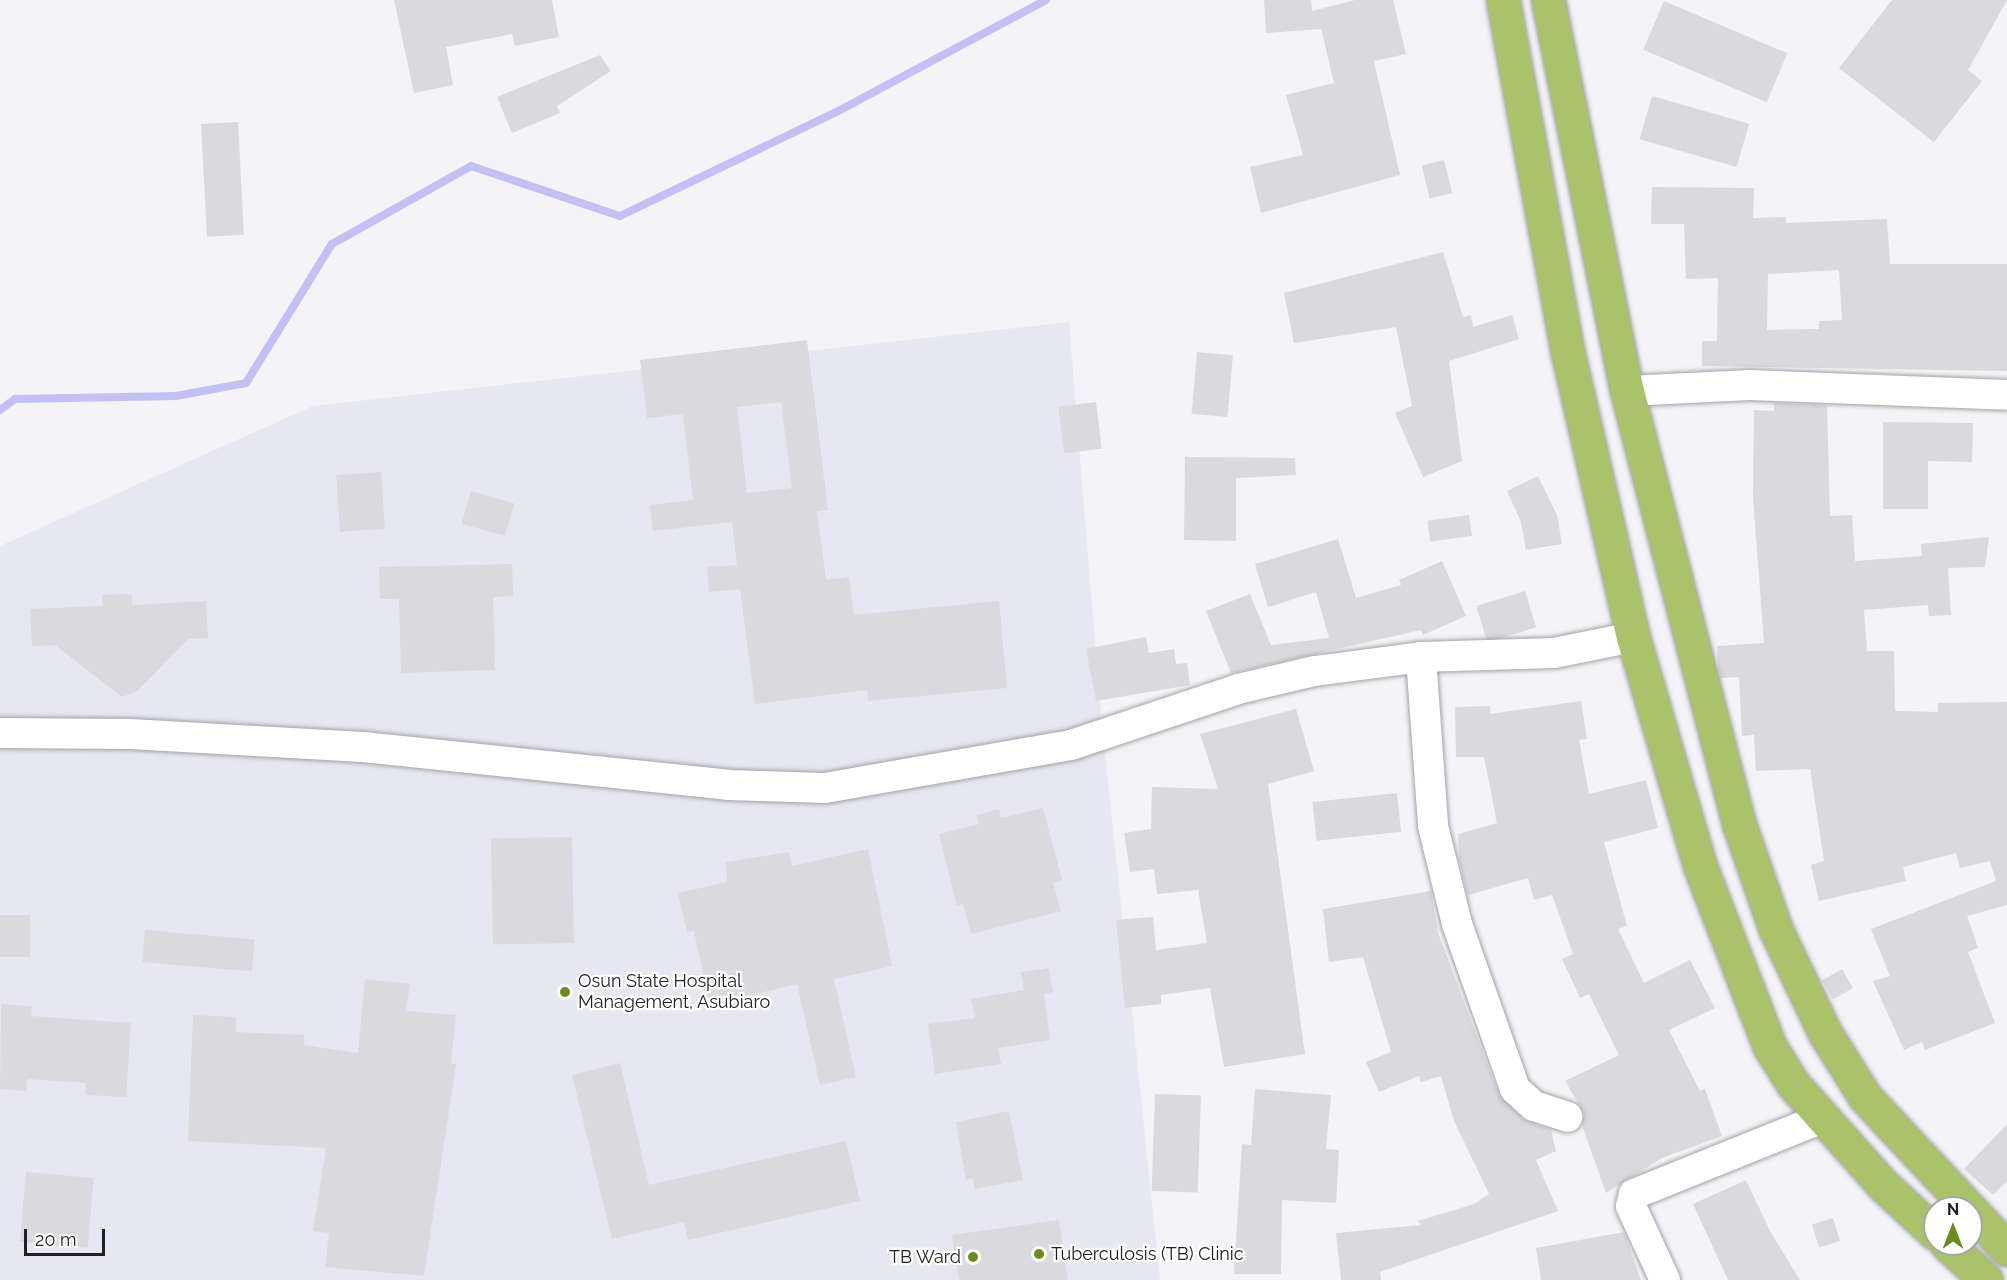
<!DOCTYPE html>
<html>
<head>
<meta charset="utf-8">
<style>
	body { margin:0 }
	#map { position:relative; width:2007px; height:1280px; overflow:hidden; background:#f3f3f8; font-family:Raleway,sans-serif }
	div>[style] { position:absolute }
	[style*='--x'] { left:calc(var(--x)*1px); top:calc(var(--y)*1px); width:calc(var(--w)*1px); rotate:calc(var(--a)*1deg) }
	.built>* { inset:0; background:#e7e7f3 }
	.stream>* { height:8px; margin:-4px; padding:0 4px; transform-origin:4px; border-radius:4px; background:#c3c0f3 }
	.building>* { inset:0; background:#d9d9de; transform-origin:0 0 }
	.roads { filter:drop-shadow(0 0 2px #a2a2a7) drop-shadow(0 0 2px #a2a2a7) }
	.minor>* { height:30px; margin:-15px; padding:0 15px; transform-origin:15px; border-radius:15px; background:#fff }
	.major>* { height:33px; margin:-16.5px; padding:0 16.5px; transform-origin:16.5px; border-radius:16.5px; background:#a9c36a }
	.dots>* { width:16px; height:16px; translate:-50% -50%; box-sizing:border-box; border:3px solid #fff; border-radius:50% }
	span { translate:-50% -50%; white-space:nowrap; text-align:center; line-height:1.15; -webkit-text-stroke:4.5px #fff; paint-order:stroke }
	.poi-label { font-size:18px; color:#212123 }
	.left { translate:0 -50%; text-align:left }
	.right { translate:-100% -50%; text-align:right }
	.north { position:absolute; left:1923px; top:1196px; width:60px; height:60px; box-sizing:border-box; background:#fff; border:2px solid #a6a6a7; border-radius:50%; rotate:0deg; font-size:16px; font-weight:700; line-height:24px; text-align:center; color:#212123 }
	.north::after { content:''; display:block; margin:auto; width:21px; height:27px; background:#678e1a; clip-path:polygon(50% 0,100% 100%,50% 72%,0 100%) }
	.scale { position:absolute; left:24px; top:1229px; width:81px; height:27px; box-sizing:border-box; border:3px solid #212123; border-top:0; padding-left:8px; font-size:18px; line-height:21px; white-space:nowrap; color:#212123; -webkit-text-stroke:4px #fff; paint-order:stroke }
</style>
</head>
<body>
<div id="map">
	<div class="built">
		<i style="clip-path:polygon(1069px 322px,1100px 704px,1160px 1280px,0 1280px,0 546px,313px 406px)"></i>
	</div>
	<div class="stream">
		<i style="--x:0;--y:410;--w:19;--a:-36"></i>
		<i style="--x:15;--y:399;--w:161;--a:-1.1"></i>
		<i style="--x:176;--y:396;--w:71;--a:-10.5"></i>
		<i style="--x:246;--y:383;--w:163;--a:-58.3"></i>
		<i style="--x:332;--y:244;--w:159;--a:-29.3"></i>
		<i style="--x:471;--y:166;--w:157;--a:18.6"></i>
		<i style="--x:620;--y:216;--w:246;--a:-25.7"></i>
		<i style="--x:842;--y:109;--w:231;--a:-28.1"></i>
	</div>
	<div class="building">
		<i style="clip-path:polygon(394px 0,552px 0,559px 37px,515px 46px,512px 34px,446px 47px,453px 85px,414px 93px)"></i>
		<i style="clip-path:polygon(1264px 0,1311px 0,1312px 11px,1355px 0,1393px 0,1406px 54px,1374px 61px,1400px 175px,1261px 213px,1250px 167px,1303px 155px,1286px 95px,1334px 83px,1321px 29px,1266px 33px)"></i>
		<i style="clip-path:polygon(1892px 0,2007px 0,1968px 70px,1982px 81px,1934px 142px,1839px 68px)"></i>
		<i style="left:1664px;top:1px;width:134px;height:53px;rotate:23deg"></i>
		<i style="clip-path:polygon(600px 55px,611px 71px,557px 106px,560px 113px,512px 133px,497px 97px)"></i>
		<i style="left:1652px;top:96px;width:101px;height:45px;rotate:16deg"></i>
		<i style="left:238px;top:122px;width:113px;height:37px;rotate:87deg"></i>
		<i style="left:1444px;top:160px;width:34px;height:23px;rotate:76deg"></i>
		<i style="clip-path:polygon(evenodd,1652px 187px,1754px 188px,1753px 218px,1786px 217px,1786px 223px,1887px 219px,1890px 264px,2007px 264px,2007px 371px,1702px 366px,1702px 341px,1717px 341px,1718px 278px,1686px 279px,1684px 224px,1651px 224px,1652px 187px,1839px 270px,1842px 320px,1819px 321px,1819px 329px,1767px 330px,1768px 274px,1839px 270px)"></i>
		<i style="clip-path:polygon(1443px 252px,1463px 317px,1471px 315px,1473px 327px,1512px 315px,1519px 339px,1449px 361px,1462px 461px,1423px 477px,1395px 413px,1412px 406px,1396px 327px,1294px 343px,1284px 293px)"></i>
		<i style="clip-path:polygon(evenodd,807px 340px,828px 510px,817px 511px,826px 580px,849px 577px,854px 615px,999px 601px,1007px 688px,868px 701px,867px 690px,755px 704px,740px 589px,709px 592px,707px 567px,737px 565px,732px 522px,653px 531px,650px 505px,693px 500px,683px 414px,647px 418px,640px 360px,807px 340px,781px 402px,792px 488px,747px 493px,737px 407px,781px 402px)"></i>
		<i style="left:1197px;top:352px;width:36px;height:62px;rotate:5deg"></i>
		<i style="left:1096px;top:402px;width:47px;height:38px;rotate:83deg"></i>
		<i style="clip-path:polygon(1774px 403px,1827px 405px,1830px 516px,1852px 515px,1855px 561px,1922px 556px,1921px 544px,1989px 537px,1985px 567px,1948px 568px,1951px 615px,1929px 616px,1928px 605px,1864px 610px,1867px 651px,1894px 651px,1895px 711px,1938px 712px,1938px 703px,2007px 702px,2007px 905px,1967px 916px,1978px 948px,1968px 952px,1995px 1023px,1925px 1050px,1922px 1042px,1904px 1050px,1873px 981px,1890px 976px,1871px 929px,1996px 881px,1990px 861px,1960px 868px,1956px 853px,1903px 867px,1906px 881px,1819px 901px,1811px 865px,1824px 861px,1810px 769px,1756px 771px,1754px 735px,1742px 736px,1739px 677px,1721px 678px,1718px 668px,1717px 646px,1764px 643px,1753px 498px,1754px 410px,1774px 411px)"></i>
		<i style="clip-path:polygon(1883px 422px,1973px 423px,1972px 462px,1928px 461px,1928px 509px,1883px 509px)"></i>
		<i style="clip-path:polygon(1185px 457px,1295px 458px,1296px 475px,1236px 478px,1236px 541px,1184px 540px)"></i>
		<i style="left:381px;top:472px;width:57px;height:45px;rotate:86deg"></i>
		<i style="clip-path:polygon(1538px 476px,1557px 515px,1562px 544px,1526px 550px,1521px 522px,1507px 491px)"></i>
		<i style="left:471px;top:491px;width:45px;height:34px;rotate:16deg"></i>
		<i style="left:1469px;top:515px;width:21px;height:42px;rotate:82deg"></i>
		<i style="clip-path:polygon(1338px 539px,1356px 598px,1401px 585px,1399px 580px,1442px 561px,1466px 616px,1423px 635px,1421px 630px,1231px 673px,1206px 611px,1250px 594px,1271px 645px,1329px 638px,1316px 592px,1268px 607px,1255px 564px)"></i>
		<i style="clip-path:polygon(512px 564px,513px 596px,493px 597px,495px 670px,401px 673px,399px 599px,380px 599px,379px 567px)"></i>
		<i style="left:1525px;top:591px;width:38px;height:51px;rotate:73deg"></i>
		<i style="clip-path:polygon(132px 594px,132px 605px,206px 601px,208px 638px,188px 639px,137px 691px,122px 697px,55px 645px,32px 646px,30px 609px,103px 606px,102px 595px)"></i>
		<i style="clip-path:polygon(1146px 637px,1149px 653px,1174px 649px,1176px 664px,1187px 663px,1190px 685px,1096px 701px,1086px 649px)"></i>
		<i style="clip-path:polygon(1581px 701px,1587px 739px,1579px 740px,1589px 794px,1646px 780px,1658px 828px,1604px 842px,1627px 926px,1618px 929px,1644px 983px,1690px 960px,1715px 1008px,1669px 1030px,1700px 1091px,1705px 1089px,1722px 1136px,1662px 1158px,1606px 1193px,1582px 1125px,1584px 1113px,1565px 1081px,1619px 1055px,1589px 994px,1580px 998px,1562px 959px,1573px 954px,1552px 895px,1534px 900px,1528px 878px,1468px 895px,1459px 860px,1458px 834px,1497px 823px,1484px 757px,1456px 757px,1455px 707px,1490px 706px,1490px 714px)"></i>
		<i style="clip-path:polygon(1296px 709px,1314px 771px,1268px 784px,1305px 1054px,1224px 1067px,1210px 988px,1161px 995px,1161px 1004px,1125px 1008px,1116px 920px,1153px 917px,1156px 950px,1207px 943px,1198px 890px,1157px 894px,1154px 869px,1130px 872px,1124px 833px,1151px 829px,1152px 787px,1218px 789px,1200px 734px)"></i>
		<i style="left:1397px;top:793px;width:39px;height:85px;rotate:84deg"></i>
		<i style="clip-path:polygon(1043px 808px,1062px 880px,1053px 882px,1061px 911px,971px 934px,963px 904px,957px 906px,939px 834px,979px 824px,977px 815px,999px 809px,1001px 818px)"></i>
		<i style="left:572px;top:837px;width:106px;height:81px;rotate:89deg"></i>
		<i style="clip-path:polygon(868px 849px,892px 966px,834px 979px,856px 1077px,820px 1085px,797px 984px,710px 1005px,694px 931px,687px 932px,678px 893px,727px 882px,726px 862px,789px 852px,792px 866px)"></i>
		<i style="clip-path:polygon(1431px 891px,1438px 933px,1499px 1095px,1523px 1119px,1551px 1130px,1556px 1151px,1536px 1160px,1558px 1211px,1380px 1272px,1381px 1280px,1341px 1280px,1336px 1233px,1421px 1225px,1418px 1221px,1474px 1204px,1489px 1194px,1454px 1121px,1441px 1076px,1421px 1082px,1419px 1076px,1379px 1092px,1366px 1062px,1391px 1052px,1363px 957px,1329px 962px,1323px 909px)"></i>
		<i style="left:0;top:915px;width:30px;height:42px"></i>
		<i style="left:145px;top:930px;width:110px;height:32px;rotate:5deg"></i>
		<i style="clip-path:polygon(1049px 968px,1053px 992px,1044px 994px,1050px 1040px,998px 1048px,1001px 1064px,935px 1074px,928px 1024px,975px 1018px,971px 999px,1024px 990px,1021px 972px)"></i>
		<i style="left:1842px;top:969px;width:22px;height:23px;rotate:60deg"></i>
		<i style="clip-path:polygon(365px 979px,410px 984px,406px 1011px,456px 1015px,451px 1063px,456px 1064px,424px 1276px,325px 1267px,329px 1233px,313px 1231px,326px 1148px,188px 1141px,193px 1015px,236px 1017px,236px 1032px,304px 1035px,304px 1045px,358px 1053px)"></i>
		<i style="clip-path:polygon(1px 1004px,32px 1006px,31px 1016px,131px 1023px,126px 1097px,85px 1095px,86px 1083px,27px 1079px,26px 1091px,0 1089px)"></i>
		<i style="clip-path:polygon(620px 1063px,649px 1185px,846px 1141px,860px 1201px,688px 1240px,684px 1222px,612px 1239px,572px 1075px)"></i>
		<i style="clip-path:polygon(1255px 1089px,1331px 1095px,1326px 1149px,1339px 1150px,1336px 1203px,1282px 1200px,1281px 1274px,1234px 1274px,1242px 1144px,1251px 1145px)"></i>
		<i style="left:1155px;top:1094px;width:46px;height:97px;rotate:2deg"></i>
		<i style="clip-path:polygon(1009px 1111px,1023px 1180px,975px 1189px,973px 1178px,966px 1180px,956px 1122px)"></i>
		<i style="clip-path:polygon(2007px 1124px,2007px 1181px,1993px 1195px,1964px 1169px)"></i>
		<i style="left:26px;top:1172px;width:68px;height:70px;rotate:5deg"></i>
		<i style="clip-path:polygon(1746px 1180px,1771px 1233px,1800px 1280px,1728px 1280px,1693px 1204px)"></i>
		<i style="left:1833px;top:1218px;width:24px;height:22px;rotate:73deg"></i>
		<i style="clip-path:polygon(1059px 1220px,1068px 1280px,959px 1280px,952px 1235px)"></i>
		<i style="clip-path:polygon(1624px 1232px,1641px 1280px,1541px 1280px,1536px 1248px)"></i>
	</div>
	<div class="roads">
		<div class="minor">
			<i style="--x:1627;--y:391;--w:123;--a:-2.8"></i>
			<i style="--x:1750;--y:385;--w:257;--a:2.2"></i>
			<i style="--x:1421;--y:657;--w:169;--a:85.9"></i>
			<i style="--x:1433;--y:826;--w:101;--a:76.2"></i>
			<i style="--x:1457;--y:924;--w:175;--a:70.6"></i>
			<i style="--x:1515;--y:1089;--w:25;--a:42"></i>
			<i style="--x:1534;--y:1106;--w:35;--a:18"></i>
			<i style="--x:0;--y:733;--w:130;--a:0.4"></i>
			<i style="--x:130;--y:734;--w:233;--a:3.2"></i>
			<i style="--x:363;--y:747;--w:367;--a:5.9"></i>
			<i style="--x:728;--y:785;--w:97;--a:1.8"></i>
			<i style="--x:825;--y:788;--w:250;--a:-9.9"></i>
			<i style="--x:1071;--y:745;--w:176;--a:-18.5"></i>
			<i style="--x:1238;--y:689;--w:79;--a:-13.2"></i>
			<i style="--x:1315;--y:671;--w:107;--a:-7.5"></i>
			<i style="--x:1421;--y:657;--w:133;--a:-1.7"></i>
			<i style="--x:1554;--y:653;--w:81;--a:-11.4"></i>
			<i style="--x:1665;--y:1280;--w:81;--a:-114.7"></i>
			<i style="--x:1631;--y:1206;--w:12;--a:-76"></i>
			<i style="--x:1634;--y:1194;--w:201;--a:-21.9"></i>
		</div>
		<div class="major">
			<i style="--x:1503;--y:0;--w:355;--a:79.6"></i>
			<i style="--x:1567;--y:349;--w:295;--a:77.1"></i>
			<i style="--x:1633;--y:637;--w:239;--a:73.7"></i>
			<i style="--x:1700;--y:866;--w:194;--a:68.9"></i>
			<i style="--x:1770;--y:1047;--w:44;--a:58.1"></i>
			<i style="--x:1793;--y:1084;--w:135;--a:48.3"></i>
			<i style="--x:1883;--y:1185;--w:71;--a:42.7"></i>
			<i style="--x:1548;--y:0;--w:399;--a:78.6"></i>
			<i style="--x:1627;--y:391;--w:447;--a:75.5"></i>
			<i style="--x:1739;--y:824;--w:112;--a:70.8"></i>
			<i style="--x:1776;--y:930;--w:114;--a:64.6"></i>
			<i style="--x:1825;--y:1033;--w:75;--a:58"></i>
			<i style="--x:1865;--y:1097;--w:152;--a:46.9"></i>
			<i style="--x:1971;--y:1210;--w:53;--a:47.3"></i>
			<i style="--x:1947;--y:1244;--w:53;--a:42.7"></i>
		</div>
	</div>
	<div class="dots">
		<i style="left:565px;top:992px;background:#678e1a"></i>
		<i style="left:1039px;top:1254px;background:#678e1a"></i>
		<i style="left:973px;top:1257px;background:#678e1a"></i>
	</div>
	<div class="poi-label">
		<span class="left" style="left:578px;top:992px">Osun State Hospital<br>Management, Asubiaro</span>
		<span class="left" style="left:1051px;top:1254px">Tuberculosis (TB) Clinic</span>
		<span class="right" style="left:961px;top:1257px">TB Ward</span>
	</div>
	<div class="north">N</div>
	<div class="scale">20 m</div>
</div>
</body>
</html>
